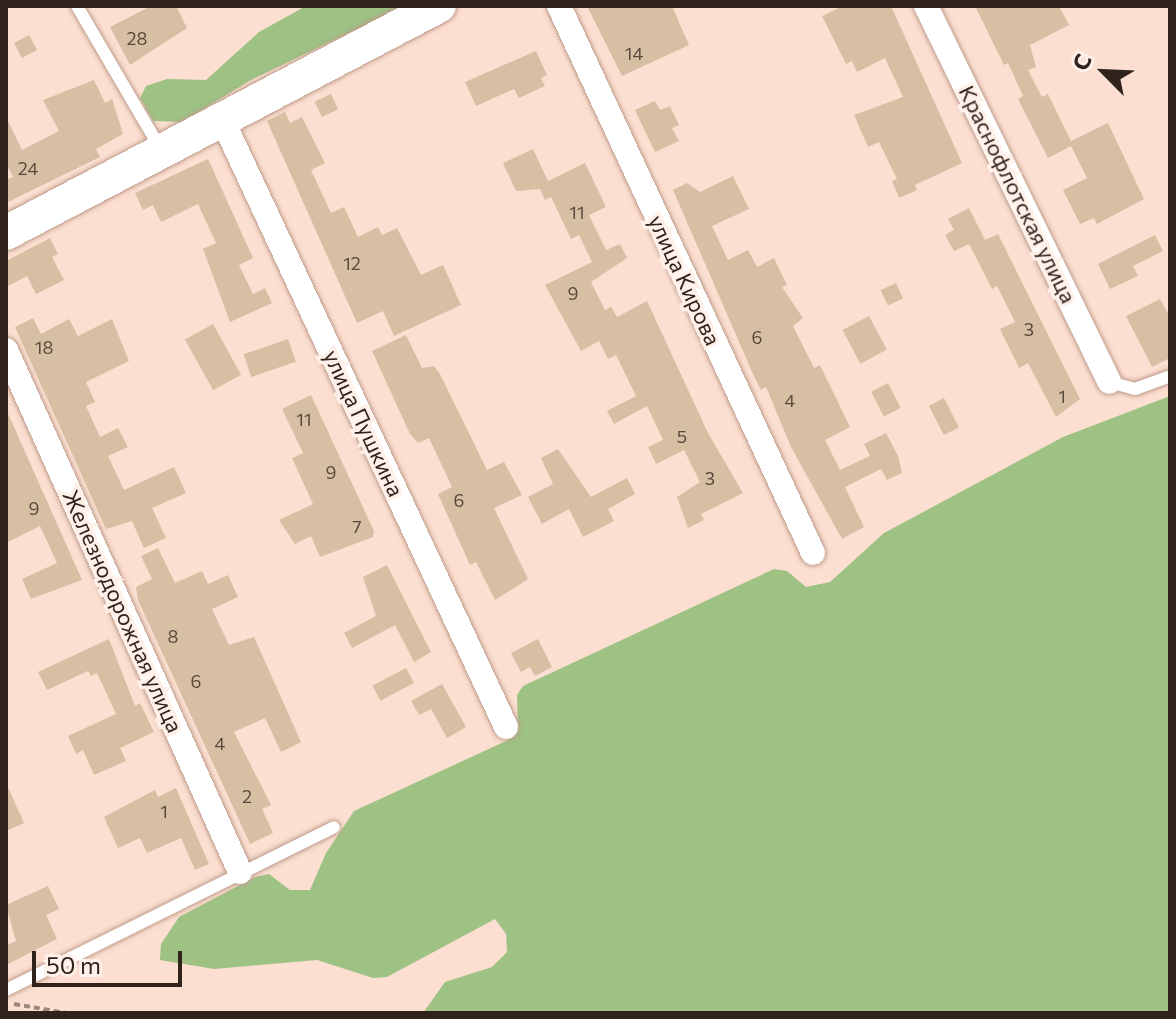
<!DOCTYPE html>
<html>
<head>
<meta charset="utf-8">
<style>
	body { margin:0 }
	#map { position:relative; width:1176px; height:1019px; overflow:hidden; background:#fcdfd1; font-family:Commissioner,sans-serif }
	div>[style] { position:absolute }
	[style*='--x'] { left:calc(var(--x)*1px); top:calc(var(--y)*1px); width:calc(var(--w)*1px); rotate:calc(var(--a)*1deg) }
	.green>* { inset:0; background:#9ec184 }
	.building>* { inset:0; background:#d7bfa3; transform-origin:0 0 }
	.path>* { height:4px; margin-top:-2px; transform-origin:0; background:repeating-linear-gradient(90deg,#9d877d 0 6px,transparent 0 10px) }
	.roads { filter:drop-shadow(0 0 2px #be9c8b) drop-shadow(0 0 2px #be9c8b) }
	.lane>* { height:12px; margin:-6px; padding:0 6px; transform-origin:6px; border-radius:6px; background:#fff }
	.street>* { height:24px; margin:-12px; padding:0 12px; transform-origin:12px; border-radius:12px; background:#fff }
	.secondary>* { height:34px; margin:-17px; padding:0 17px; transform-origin:17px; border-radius:17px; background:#fff }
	span { translate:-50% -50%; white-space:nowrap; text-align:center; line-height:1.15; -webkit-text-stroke:7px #fff0e9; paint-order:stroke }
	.number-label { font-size:18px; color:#5a4a3e }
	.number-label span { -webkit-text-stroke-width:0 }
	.street-label { font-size:22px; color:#30231c }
	.frame { position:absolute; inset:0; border:8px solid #30231c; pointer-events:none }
	.north { position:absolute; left:1064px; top:32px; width:80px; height:80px; -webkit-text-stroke:6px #fff0e9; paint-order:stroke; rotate:294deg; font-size:22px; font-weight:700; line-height:32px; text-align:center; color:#30231c }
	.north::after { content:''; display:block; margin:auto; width:28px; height:36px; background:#30231c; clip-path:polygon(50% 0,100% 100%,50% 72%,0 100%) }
	.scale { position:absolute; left:32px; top:951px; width:150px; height:36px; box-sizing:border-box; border:4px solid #30231c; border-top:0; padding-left:10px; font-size:24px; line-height:28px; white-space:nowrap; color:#30231c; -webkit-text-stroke:6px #fff0e9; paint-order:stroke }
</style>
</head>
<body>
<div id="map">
	<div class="green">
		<i style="clip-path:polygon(306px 6px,405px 6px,251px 80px,182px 122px,153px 121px,140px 98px,146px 86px,167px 79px,206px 80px,259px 32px)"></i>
		<i style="clip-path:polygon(1170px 396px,1170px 1013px,423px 1013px,445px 982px,492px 967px,507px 952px,506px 934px,495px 919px,387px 977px,373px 978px,317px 960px,214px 969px,160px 960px,161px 944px,179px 917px,255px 877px,269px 874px,290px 890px,310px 890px,326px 853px,354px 811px,506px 741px,518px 729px,517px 695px,523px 686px,774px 569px,787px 571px,806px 587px,830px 582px,884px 533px,1063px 437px)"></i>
	</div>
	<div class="building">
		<i style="clip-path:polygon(151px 6px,176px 6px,187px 28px,130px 65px,110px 27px)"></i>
		<i style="clip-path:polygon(587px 6px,672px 6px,689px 45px,622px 76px)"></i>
		<i style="clip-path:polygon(843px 6px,891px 6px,962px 163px,915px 185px,917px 190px,899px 198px,892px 181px,897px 179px,879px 142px,868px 147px,854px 115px,903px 97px,885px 58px,857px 72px,852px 61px,846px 64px,822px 16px)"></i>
		<i style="clip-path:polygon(975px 6px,1059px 6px,1069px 25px,1030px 45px,1036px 67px,1028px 70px,1042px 97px,1048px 94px,1071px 141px,1108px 123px,1144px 199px,1097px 224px,1094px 218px,1080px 224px,1063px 190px,1087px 178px,1071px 146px,1048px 158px,1018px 99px,1023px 96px,1008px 63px,1004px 65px)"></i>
		<i style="left:29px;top:35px;width:17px;height:17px;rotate:62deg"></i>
		<i style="clip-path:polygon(536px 51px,547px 75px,541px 78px,545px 86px,519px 98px,514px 89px,476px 106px,465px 82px)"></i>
		<i style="clip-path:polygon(94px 80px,105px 103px,112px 99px,123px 134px,96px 149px,100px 157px,6px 203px,6px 180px,13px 177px,6px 163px,6px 117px,22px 150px,59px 131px,43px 100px)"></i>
		<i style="left:331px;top:94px;width:17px;height:18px;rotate:65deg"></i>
		<i style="clip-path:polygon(655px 101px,660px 110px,670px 106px,679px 125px,672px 128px,679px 141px,655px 152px,635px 110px)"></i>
		<i style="clip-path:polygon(285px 112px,290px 123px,302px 117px,325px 163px,311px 170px,331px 213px,344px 207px,358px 237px,378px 227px,382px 235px,397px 228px,421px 275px,443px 265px,461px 305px,394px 336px,383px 311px,357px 323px,267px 121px)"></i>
		<i style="clip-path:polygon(533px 149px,548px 181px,585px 163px,606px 207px,589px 215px,606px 250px,620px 244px,627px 258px,591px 282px,605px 310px,611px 307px,617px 317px,647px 301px,708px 433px,743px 493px,701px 514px,704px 520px,688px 528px,677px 497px,700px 482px,684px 450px,656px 464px,648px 447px,663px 440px,647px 406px,614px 424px,607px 411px,636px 396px,616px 355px,608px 359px,599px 341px,581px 351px,545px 285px,592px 262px,579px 235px,571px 239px,551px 197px,545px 200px,540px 189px,516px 191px,503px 163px)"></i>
		<i style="clip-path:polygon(208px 159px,253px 258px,239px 265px,253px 294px,265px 288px,272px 303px,230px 322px,203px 249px,216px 243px,198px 204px,161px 222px,153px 205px,143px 210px,135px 193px)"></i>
		<i style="clip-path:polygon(733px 176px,749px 209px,712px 226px,728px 260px,748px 250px,757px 267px,774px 258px,787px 285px,782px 287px,803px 318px,793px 326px,814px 368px,820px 365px,850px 427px,825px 440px,840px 470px,870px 456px,864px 444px,886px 433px,898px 456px,902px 473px,887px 480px,881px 469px,845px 487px,864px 527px,842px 539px,791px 447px,766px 387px,761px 390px,753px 374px,673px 190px,687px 183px,700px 192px)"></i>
		<i style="clip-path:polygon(969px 208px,985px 240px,998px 234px,1080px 399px,1056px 417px,1028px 363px,1019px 368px,1000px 329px,1015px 322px,997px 286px,992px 289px,969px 244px,954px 251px,945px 235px,954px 230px,948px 219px)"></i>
		<i style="clip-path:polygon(1155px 235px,1163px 251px,1133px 266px,1138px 276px,1110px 289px,1098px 264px)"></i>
		<i style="clip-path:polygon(50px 238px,58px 254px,52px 257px,64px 280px,36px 294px,27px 276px,6px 287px,6px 261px)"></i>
		<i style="left:896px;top:283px;width:17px;height:17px;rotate:65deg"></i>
		<i style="clip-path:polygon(1160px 299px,1170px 317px,1170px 358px,1152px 367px,1126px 316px)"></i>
		<i style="left:869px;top:316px;width:38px;height:30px;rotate:62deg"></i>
		<i style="clip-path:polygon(33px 318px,41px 334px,69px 319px,78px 336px,112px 319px,129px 361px,86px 382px,95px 402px,86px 406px,100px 437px,118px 428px,128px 447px,108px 456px,124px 490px,174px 467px,186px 493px,152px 508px,166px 538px,144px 548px,132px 521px,106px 529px,15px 327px)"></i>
		<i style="left:213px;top:324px;width:58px;height:32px;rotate:61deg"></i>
		<i style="clip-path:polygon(406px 335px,422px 368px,434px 366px,440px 374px,487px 470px,504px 462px,522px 495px,494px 508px,528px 579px,495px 600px,476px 562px,470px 565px,438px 494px,452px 487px,429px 438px,418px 443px,410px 434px,372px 351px)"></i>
		<i style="left:288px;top:339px;width:24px;height:47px;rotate:71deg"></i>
		<i style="left:888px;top:383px;width:28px;height:19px;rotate:63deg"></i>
		<i style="clip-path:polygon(311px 395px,374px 531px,373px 537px,320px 557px,311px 536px,295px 544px,279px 520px,313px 504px,292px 458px,303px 453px,282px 409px)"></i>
		<i style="left:944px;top:398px;width:33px;height:17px;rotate:63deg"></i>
		<i style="clip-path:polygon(6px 409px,82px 580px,31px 599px,22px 579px,57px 563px,40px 526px,6px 543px)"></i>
		<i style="clip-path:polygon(558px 449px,591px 497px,627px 478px,635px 494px,608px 509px,614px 521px,583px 537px,569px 509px,542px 524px,528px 497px,553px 484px,541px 458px)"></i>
		<i style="clip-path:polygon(158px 548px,175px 583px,202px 571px,208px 584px,228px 575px,238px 597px,212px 609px,229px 645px,254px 637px,301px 742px,281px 752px,265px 718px,234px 732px,271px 805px,262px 809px,273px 833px,250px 844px,138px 600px,136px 587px,152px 579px,141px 556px)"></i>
		<i style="clip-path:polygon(387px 565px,431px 652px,414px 662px,395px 625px,352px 648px,344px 633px,376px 616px,363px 577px)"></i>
		<i style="clip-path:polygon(109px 639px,135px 706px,140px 703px,154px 732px,120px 748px,126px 761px,94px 775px,83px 750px,76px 754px,68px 736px,116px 714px,97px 673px,91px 676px,88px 671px,47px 690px,38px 672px)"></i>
		<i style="clip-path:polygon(538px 639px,552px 667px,535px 676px,530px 667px,521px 672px,511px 653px)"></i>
		<i style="left:406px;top:668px;width:17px;height:38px;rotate:62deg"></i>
		<i style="clip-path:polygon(442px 684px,466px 727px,447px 738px,431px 709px,419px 715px,411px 701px)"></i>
		<i style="clip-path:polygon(6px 783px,24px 823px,6px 831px)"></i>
		<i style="clip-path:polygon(176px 788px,209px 864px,195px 870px,181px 838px,147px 853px,140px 838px,118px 848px,104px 817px,155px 790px,158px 797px)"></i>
		<i style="clip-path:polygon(48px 886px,59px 909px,46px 915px,57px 939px,6px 965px,6px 945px,16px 941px,6px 905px)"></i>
	</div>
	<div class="path">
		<i style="--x:14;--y:1004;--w:53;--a:9.8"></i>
	</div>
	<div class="roads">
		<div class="lane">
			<i style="--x:77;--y:6;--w:167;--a:59.7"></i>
			<i style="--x:1109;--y:382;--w:27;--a:15"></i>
			<i style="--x:1135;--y:389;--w:37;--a:-20"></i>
			<i style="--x:6;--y:990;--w:366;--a:-26.4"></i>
		</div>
		<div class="street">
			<i style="--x:559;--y:6;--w:603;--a:65.09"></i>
			<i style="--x:926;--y:6;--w:418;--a:64"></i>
			<i style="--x:222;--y:119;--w:671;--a:64.96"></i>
			<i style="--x:6;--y:350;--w:572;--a:65.85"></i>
		</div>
		<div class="secondary">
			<i style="--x:6;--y:233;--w:489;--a:-27.7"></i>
		</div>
	</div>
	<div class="number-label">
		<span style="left:137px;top:38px">28</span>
		<span style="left:634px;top:53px">14</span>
		<span style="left:28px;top:168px">24</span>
		<span style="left:577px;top:212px">11</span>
		<span style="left:352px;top:263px">12</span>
		<span style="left:573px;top:293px">9</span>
		<span style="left:1029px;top:329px">3</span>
		<span style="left:757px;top:337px">6</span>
		<span style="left:44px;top:347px">18</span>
		<span style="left:1062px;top:396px">1</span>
		<span style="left:790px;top:400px">4</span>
		<span style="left:304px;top:419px">11</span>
		<span style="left:682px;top:436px">5</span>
		<span style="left:331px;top:472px">9</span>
		<span style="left:710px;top:478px">3</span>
		<span style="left:459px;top:500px">6</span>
		<span style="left:34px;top:508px">9</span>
		<span style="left:357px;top:526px">7</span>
		<span style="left:173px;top:636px">8</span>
		<span style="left:196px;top:681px">6</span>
		<span style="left:220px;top:743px">4</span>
		<span style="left:247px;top:796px">2</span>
		<span style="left:164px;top:811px">1</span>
	</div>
	<div class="street-label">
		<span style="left:1018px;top:194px;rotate:64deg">Краснофлотская улица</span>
		<span style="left:685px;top:280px;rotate:65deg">улица Кирова</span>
		<span style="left:364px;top:423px;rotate:65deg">улица Пушкина</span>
		<span style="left:123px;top:611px;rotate:66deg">Железнодорожная улица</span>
	</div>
	<div class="frame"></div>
	<div class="north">С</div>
	<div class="scale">50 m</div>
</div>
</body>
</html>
